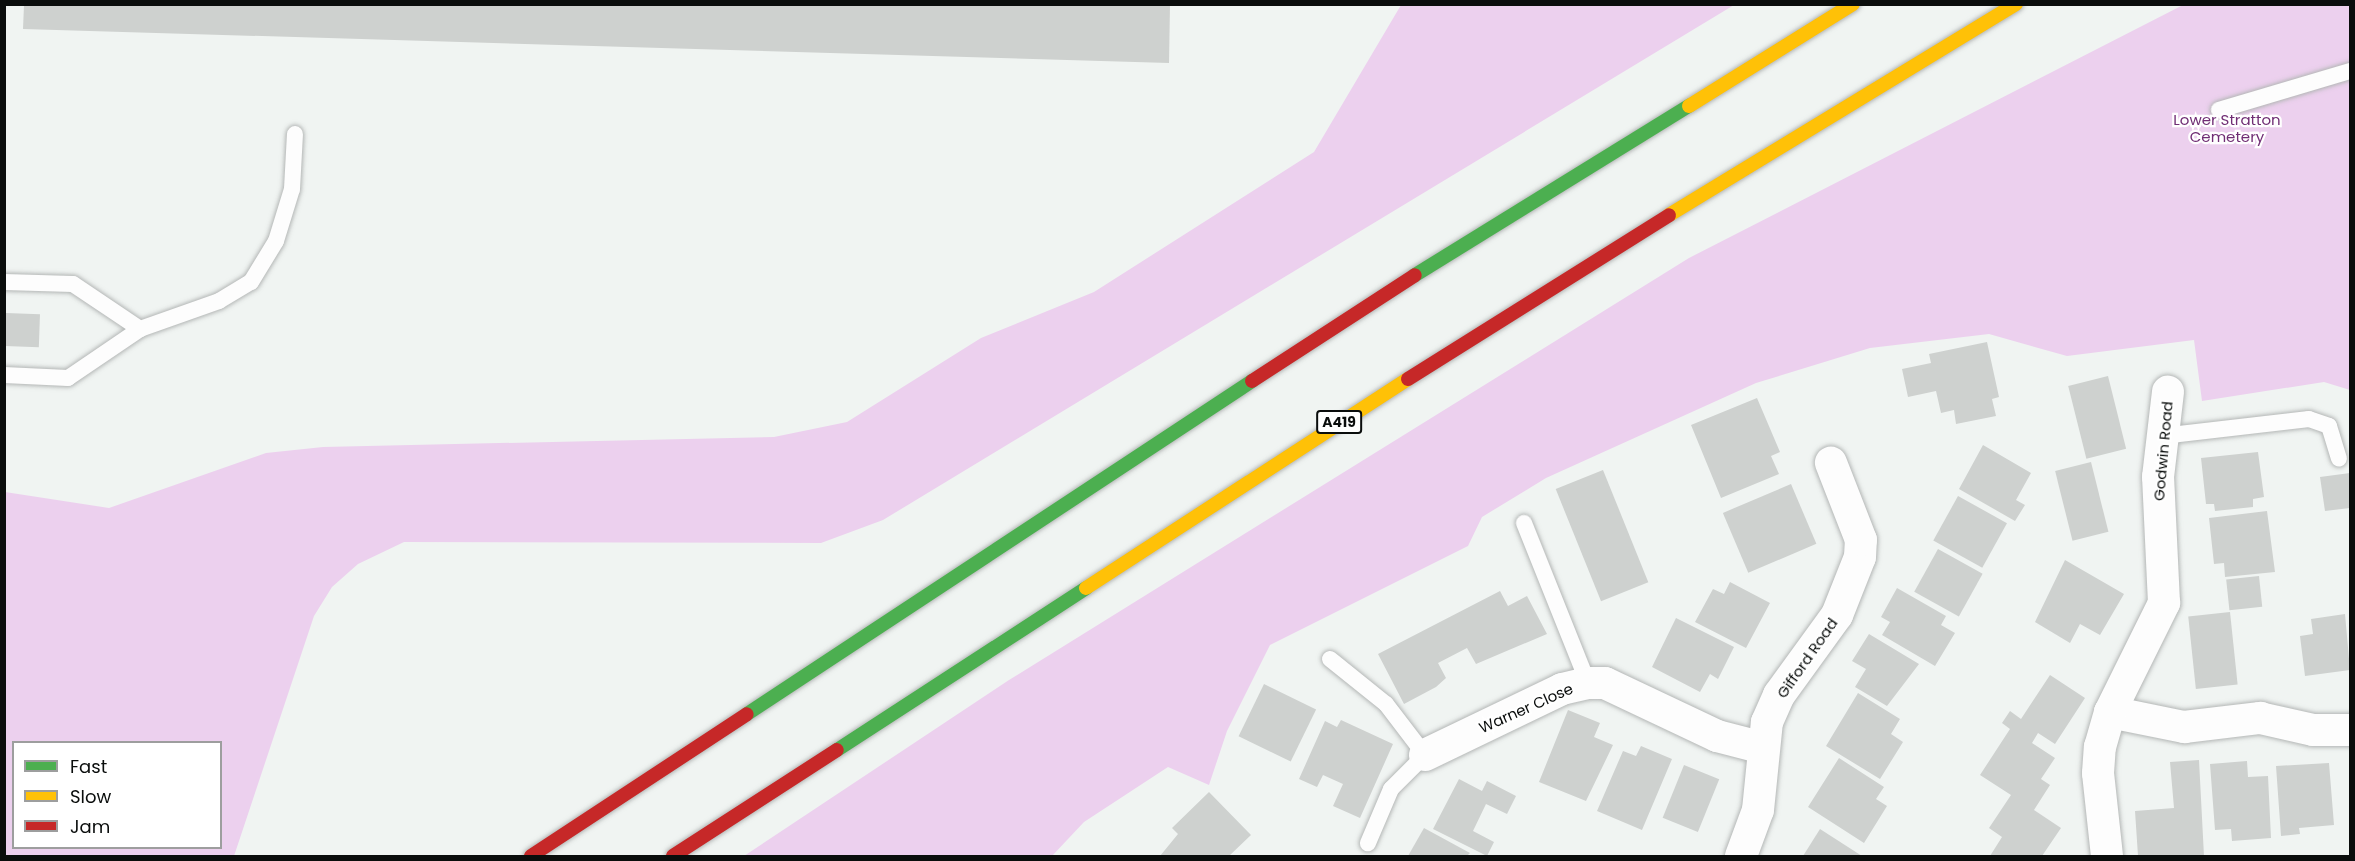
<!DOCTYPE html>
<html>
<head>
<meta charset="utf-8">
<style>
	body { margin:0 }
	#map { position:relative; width:2355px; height:861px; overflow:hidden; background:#f0f4f2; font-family:Poppins,sans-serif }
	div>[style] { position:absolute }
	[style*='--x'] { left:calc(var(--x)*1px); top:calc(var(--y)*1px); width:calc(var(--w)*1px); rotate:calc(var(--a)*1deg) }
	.green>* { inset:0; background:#ecd0ee }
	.building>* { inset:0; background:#ced1cf; transform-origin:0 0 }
	.roads { filter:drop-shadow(0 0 2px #b4b7b6) drop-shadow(0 0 2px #b4b7b6) }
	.lane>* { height:16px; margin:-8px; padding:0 8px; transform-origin:8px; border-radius:8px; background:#fdfdfd }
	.street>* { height:32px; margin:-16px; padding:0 16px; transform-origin:16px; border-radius:16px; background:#fdfdfd }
	.fast>* { height:14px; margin:-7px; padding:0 7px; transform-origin:7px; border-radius:7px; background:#4caf50 }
	.slow>* { height:14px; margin:-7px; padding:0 7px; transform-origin:7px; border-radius:7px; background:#ffc107 }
	.jam>* { height:14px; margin:-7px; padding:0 7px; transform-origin:7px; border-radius:7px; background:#c62828 }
	span { translate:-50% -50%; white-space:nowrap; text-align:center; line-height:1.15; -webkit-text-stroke:4.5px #fff; paint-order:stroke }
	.shield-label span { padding:2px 4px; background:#fff; border:2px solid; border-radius:4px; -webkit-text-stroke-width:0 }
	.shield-label { font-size:14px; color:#0a0d0c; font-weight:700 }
	.park-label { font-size:15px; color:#702d74 }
	.street-label { font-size:15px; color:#0a0d0c }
	.frame { position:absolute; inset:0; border:6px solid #0a0d0c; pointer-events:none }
	.legend { position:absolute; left:12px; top:741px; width:210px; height:108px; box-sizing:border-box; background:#fff; border:2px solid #9d9e9e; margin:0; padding:8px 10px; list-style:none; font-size:18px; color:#0a0d0c }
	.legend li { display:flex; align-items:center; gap:12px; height:30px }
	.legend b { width:30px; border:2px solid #9d9e9e }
</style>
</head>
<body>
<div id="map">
	<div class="green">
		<i style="clip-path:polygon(evenodd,1401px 5px,1734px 5px,883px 520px,821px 543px,404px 542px,358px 564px,332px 587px,314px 616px,234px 856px,5px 856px,5px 492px,109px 508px,266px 453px,323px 447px,774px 437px,847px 422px,981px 338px,1094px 292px,1314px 152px,1401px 5px,14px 742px,220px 742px,220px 848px,14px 848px,14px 742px)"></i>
		<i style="clip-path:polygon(2183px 5px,2350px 5px,2350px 390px,2324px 382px,2202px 401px,2194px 340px,2067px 356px,1989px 334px,1870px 348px,1756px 383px,1546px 478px,1482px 517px,1468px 546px,1270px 645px,1227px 731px,1209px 785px,1168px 767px,1084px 822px,1052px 856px,744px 856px,1009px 680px,1689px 258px)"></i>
	</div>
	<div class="building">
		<i style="clip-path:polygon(24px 5px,1170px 5px,1169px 63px,23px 29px)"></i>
		<i style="left:6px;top:313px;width:34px;height:33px;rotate:2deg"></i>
		<i style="clip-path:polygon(1987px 342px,1999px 397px,1992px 399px,1996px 416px,1956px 424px,1954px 410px,1941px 413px,1936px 391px,1908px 397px,1902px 369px,1931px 363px,1929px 354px)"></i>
		<i style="left:2108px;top:376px;width:75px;height:41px;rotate:76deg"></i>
		<i style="clip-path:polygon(1757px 398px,1780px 452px,1771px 456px,1779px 474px,1721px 498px,1691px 425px)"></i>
		<i style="clip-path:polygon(1983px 445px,2031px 473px,2016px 500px,2025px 505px,2015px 521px,1959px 489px)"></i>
		<i style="clip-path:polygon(2258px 452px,2264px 497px,2253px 499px,2253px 507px,2215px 511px,2214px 504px,2206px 504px,2201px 458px)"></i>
		<i style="left:2091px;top:462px;width:72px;height:37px;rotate:76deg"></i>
		<i style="left:1603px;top:470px;width:121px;height:51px;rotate:68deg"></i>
		<i style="clip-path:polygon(2350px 473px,2350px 508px,2325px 511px,2320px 477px)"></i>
		<i style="left:1791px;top:484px;width:65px;height:74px;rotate:67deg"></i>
		<i style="left:1958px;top:496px;width:56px;height:51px;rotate:29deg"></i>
		<i style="clip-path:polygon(2267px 511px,2275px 572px,2225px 577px,2224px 563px,2214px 564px,2209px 518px)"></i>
		<i style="left:1938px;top:549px;width:51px;height:49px;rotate:29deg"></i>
		<i style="clip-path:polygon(2065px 560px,2124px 594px,2100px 635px,2080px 624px,2070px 643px,2035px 622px)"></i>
		<i style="left:2259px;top:576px;width:31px;height:33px;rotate:84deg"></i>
		<i style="clip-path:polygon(1730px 582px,1770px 603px,1746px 648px,1695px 622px,1713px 589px,1724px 594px)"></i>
		<i style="clip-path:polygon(1897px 588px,1946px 616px,1941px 625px,1955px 633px,1935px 666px,1882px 635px,1890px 622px,1881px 617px)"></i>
		<i style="clip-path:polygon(1500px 591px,1508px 606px,1527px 596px,1547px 634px,1476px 664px,1467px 648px,1438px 663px,1446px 678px,1436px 687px,1404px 704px,1378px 654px)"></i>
		<i style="left:2230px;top:612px;width:73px;height:42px;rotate:84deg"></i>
		<i style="clip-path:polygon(2345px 614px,2350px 670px,2305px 676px,2300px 636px,2313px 634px,2311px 619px)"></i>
		<i style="clip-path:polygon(1676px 618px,1734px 647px,1718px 679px,1710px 674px,1700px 692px,1652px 667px)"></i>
		<i style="clip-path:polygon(1869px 634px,1919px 664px,1887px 706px,1855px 687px,1866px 669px,1852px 661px)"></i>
		<i style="clip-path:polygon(2050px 675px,2085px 698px,2055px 744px,2038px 733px,2032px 743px,2055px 758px,2041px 779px,2050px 785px,2034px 810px,2061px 828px,2042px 856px,1990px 856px,2002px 837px,1989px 828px,2011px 795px,1980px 775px,2010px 729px,2002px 723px,2010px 711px,2021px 719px)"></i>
		<i style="left:1264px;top:684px;width:58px;height:58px;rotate:26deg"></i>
		<i style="clip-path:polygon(1858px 693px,1900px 719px,1891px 734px,1903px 742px,1880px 779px,1826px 746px)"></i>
		<i style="clip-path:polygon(1568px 710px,1600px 723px,1594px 737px,1613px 745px,1586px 801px,1539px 782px)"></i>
		<i style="clip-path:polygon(1341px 720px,1393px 744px,1360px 818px,1333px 806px,1343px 784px,1323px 775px,1317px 787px,1299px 779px,1325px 721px,1337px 727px)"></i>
		<i style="clip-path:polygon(1641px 746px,1672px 759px,1642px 830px,1597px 811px,1623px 751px,1636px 756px)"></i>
		<i style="clip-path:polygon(1839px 758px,1884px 787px,1876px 799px,1887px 806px,1864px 843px,1808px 807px)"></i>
		<i style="clip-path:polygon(2199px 760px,2204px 856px,2138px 856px,2135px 811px,2174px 808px,2170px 762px)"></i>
		<i style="clip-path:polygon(2247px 761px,2248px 777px,2268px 776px,2271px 838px,2232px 841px,2231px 829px,2215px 830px,2210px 764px)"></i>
		<i style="clip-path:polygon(2329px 763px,2334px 825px,2299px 828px,2300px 834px,2281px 836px,2276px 766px)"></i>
		<i style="left:1684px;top:765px;width:38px;height:57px;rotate:22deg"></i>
		<i style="clip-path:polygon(1459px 779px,1482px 791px,1487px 781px,1516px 796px,1507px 814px,1486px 804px,1473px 831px,1494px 842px,1487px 856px,1433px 829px)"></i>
		<i style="clip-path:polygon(1209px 792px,1251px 835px,1229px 856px,1160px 856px,1178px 834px,1172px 828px)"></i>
		<i style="clip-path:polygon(1424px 828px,1470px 853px,1467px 856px,1408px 856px)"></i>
		<i style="clip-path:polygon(1820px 829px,1862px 856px,1803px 856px)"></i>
	</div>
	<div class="roads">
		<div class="lane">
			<i style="--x:2219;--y:110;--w:137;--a:-16.6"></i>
			<i style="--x:4;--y:282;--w:69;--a:1.7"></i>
			<i style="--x:73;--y:284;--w:81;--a:33.9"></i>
			<i style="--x:4;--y:375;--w:64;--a:2.7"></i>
			<i style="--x:68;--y:378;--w:87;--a:-34.2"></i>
			<i style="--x:140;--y:329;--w:84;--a:-19.5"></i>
			<i style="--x:219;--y:301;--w:37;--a:-31"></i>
			<i style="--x:251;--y:282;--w:48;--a:-58.6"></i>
			<i style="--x:276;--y:241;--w:54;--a:-72.9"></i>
			<i style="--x:292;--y:189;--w:55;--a:-86.9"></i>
			<i style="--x:2162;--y:436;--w:148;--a:-6.6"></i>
			<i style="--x:2309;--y:419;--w:21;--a:19"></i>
			<i style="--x:2329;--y:426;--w:34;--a:73"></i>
			<i style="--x:1524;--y:523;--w:172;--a:68.2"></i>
			<i style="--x:1330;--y:659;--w:72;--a:38.8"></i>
			<i style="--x:1386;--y:704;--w:64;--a:52.6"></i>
			<i style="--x:1425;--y:755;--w:48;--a:135"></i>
			<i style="--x:1391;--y:789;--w:59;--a:113.1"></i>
		</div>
		<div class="street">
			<i style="--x:2110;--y:712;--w:76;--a:11.5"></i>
			<i style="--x:2184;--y:727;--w:77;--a:-6.8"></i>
			<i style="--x:2260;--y:718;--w:54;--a:12.8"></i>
			<i style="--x:2313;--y:730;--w:37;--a:0"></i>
			<i style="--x:1425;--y:755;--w:152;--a:-25.7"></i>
			<i style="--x:1562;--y:689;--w:27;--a:-13"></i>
			<i style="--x:1588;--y:683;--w:17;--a:0"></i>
			<i style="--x:1605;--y:683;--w:124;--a:25.3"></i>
			<i style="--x:1717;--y:736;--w:48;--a:14.6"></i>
			<i style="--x:1741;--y:856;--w:49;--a:-69.7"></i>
			<i style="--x:1758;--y:810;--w:88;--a:-84.2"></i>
			<i style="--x:1767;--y:722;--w:30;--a:-66"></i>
			<i style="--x:1779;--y:695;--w:99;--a:-54.1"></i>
			<i style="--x:1837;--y:615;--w:62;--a:-68.4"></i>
			<i style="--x:1860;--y:557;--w:17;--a:-87"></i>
			<i style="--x:1861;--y:540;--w:83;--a:-111.3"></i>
			<i style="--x:2107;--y:856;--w:83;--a:-96.2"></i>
			<i style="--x:2098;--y:773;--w:26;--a:-86"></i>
			<i style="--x:2100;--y:747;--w:36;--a:-74"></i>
			<i style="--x:2110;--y:712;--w:122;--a:-63.6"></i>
			<i style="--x:2164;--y:603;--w:126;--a:-92.7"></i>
			<i style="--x:2158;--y:477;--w:86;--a:-83.3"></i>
		</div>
		<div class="fast">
			<i style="--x:1415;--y:275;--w:322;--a:-31.7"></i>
			<i style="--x:747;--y:714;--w:605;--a:-33.4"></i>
			<i style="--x:837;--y:750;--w:297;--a:-33"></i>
		</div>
		<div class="slow">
			<i style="--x:1689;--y:106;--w:193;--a:-31.9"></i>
			<i style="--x:1669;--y:215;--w:406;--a:-31.3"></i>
			<i style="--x:1086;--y:588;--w:384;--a:-33"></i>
		</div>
		<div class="jam">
			<i style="--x:1408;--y:379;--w:308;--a:-32.1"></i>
			<i style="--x:1252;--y:381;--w:194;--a:-33"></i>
			<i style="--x:531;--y:856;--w:258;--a:-33.3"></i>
			<i style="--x:673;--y:856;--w:195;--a:-32.9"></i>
		</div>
	</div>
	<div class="shield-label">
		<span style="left:1339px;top:422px">A419</span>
	</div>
	<div class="park-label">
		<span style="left:2227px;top:128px">Lower Stratton<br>Cemetery</span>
	</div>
	<div class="street-label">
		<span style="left:2163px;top:451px;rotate:-85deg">Godwin Road</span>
		<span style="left:1807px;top:658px;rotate:-55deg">Gifford Road</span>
		<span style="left:1526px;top:708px;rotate:-24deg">Warner Close</span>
	</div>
	<div class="frame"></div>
	<ul class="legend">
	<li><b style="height:8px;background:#4caf50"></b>Fast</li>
	<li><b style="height:8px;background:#ffc107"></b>Slow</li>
	<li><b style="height:8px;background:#c62828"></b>Jam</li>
	</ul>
</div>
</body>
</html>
